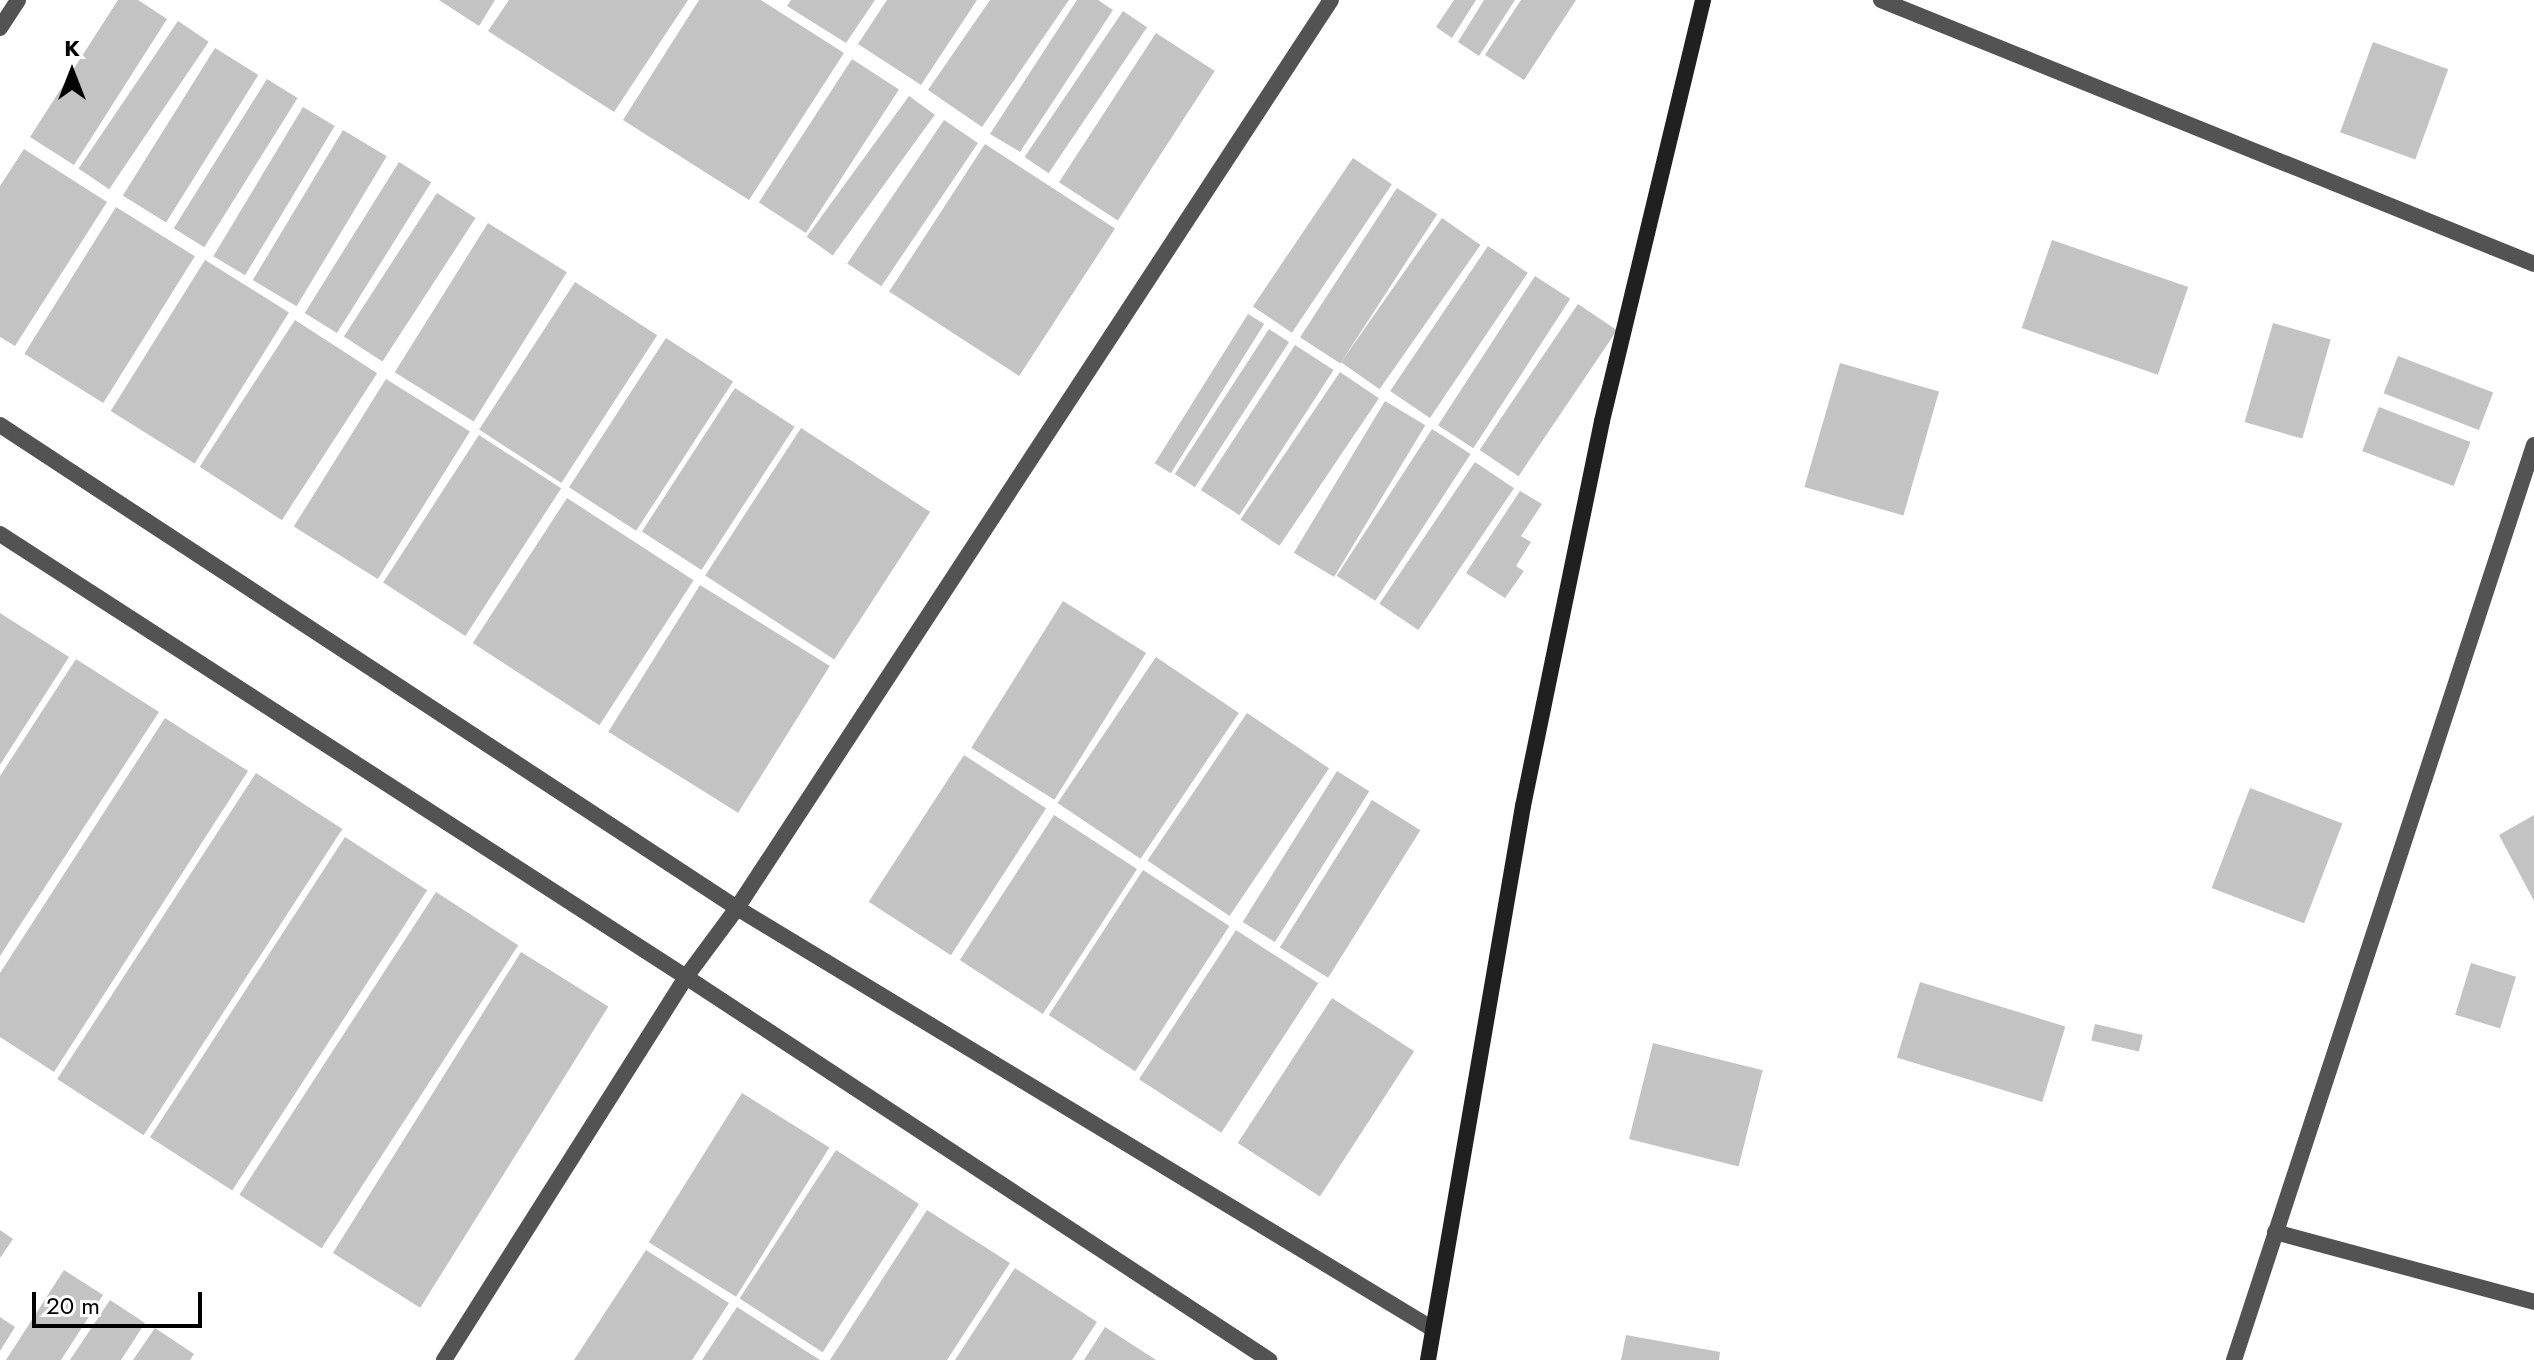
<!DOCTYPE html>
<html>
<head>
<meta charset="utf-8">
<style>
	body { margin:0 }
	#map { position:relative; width:2534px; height:1360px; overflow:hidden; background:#fff; font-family:Jost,sans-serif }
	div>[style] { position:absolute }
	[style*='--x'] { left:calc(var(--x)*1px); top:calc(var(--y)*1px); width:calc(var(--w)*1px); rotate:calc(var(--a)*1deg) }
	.building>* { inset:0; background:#c3c3c3; transform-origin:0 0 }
	.lane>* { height:16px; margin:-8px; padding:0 8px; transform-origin:8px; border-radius:8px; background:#535353 }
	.street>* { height:16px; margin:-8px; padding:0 8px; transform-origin:8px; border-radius:8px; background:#535353 }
	.secondary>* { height:16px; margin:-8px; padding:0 8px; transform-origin:8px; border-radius:8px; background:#202020 }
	span { translate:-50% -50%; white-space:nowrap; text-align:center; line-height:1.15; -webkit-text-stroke:8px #fff; paint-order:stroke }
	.north { position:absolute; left:32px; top:32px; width:80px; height:80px; -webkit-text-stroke:6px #fff; paint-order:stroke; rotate:0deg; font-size:22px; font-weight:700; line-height:32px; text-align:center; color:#000 }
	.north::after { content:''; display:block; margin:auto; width:28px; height:36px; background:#000; clip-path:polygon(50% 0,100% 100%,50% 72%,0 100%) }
	.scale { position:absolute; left:32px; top:1292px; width:170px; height:36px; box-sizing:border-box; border:4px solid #000; border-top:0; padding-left:10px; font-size:24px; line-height:28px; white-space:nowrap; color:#000; -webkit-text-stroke:6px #fff; paint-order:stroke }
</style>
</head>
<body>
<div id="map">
	<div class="building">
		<i style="clip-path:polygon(118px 0,138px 0,167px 19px,74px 165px,30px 137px)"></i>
		<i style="clip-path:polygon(439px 0,495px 0,479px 26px)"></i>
		<i style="clip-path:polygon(509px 0,688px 0,614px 112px,488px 31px)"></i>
		<i style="clip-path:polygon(699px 0,761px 0,844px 53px,749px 200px,623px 120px)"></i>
		<i style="clip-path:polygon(791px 0,875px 0,846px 43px,787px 6px)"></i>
		<i style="clip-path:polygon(887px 0,977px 0,921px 85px,858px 44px)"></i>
		<i style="clip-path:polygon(990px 0,1069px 0,982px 127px,928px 90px)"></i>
		<i style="clip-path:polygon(1077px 0,1098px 0,1113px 10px,1020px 152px,990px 134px)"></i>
		<i style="clip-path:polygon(1454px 0,1476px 0,1452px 38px,1436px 27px)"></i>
		<i style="clip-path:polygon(1484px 0,1515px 0,1479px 56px,1458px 42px)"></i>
		<i style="clip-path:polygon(1521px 0,1576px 0,1524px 80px,1485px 55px)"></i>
		<i style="left:1123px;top:11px;width:29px;height:176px;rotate:34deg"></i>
		<i style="left:178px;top:21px;width:37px;height:178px;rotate:34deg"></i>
		<i style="left:1156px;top:33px;width:70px;height:178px;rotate:33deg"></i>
		<i style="left:2373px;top:42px;width:80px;height:96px;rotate:20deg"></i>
		<i style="left:215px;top:48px;width:51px;height:174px;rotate:32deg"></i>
		<i style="left:852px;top:59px;width:56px;height:171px;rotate:33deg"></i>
		<i style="left:267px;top:79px;width:36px;height:176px;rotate:32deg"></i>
		<i style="left:909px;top:96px;width:32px;height:174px;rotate:36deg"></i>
		<i style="left:303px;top:107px;width:37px;height:174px;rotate:31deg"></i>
		<i style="left:944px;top:120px;width:41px;height:173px;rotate:34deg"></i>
		<i style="left:343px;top:130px;width:51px;height:175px;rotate:31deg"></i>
		<i style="left:985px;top:144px;width:155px;height:176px;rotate:33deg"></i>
		<i style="clip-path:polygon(24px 149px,107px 202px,15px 346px,0 337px,0 186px)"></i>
		<i style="left:1353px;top:158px;width:47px;height:179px;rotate:34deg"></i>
		<i style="left:399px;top:162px;width:38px;height:178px;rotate:32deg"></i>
		<i style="left:1397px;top:188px;width:48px;height:178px;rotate:33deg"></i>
		<i style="left:437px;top:193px;width:46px;height:171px;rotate:33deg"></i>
		<i style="left:116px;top:207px;width:93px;height:173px;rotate:32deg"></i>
		<i style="left:1442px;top:218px;width:47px;height:176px;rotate:35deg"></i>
		<i style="left:488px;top:223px;width:93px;height:176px;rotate:32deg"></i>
		<i style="left:2052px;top:240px;width:144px;height:93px;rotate:19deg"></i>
		<i style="left:1488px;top:246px;width:48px;height:175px;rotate:34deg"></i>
		<i style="left:205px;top:260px;width:99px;height:178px;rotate:32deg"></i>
		<i style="left:1535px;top:276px;width:42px;height:178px;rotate:33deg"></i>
		<i style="left:575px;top:282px;width:98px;height:176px;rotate:33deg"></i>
		<i style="left:1578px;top:304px;width:47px;height:176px;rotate:34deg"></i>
		<i style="left:1248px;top:314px;width:19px;height:176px;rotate:32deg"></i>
		<i style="left:295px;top:320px;width:98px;height:175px;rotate:33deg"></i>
		<i style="left:2273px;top:323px;width:60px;height:103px;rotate:16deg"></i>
		<i style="left:1269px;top:329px;width:24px;height:173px;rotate:33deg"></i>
		<i style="left:666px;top:338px;width:80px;height:178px;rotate:33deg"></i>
		<i style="left:1295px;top:345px;width:46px;height:173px;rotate:33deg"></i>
		<i style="left:2398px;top:356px;width:102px;height:40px;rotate:21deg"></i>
		<i style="left:1840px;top:363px;width:103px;height:129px;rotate:16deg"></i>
		<i style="left:1340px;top:372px;width:47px;height:178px;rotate:34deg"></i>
		<i style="left:386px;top:379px;width:99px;height:174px;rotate:32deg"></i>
		<i style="left:735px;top:388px;width:71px;height:171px;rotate:33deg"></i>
		<i style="left:1385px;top:401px;width:47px;height:177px;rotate:31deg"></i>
		<i style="left:2379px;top:407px;width:98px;height:47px;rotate:21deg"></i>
		<i style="left:801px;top:428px;width:154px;height:176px;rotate:33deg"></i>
		<i style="left:1432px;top:429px;width:46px;height:175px;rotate:33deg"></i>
		<i style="left:479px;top:435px;width:98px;height:176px;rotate:33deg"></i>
		<i style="left:1475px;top:462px;width:47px;height:171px;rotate:34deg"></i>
		<i style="clip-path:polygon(1520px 491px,1542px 504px,1521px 536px,1531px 542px,1516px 566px,1524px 571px,1505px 598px,1466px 573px)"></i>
		<i style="left:567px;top:498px;width:151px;height:173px;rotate:33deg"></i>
		<i style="left:700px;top:585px;width:153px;height:173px;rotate:32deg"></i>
		<i style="left:1063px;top:601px;width:98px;height:173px;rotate:32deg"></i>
		<i style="clip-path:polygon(0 613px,69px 657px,0 765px)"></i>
		<i style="left:1156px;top:657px;width:100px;height:176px;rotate:34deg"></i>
		<i style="clip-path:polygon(76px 659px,159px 712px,0 956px,0 776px)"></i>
		<i style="left:1247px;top:713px;width:99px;height:178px;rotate:34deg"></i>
		<i style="clip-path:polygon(165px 718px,248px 771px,54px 1072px,0 1037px,0 973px)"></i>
		<i style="left:964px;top:755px;width:98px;height:175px;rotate:33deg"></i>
		<i style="left:1337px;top:771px;width:38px;height:178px;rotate:32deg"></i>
		<i style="left:256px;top:773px;width:103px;height:365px;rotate:33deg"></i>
		<i style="left:2250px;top:788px;width:99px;height:107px;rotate:21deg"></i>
		<i style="left:1372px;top:800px;width:57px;height:174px;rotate:32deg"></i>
		<i style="left:1054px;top:815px;width:99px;height:173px;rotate:33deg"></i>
		<i style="clip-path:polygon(2534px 815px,2534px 901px,2499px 835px)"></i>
		<i style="left:345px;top:837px;width:98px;height:358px;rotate:33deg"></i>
		<i style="left:1143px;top:870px;width:103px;height:173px;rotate:33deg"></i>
		<i style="left:436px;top:892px;width:98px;height:361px;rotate:33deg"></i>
		<i style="left:1236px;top:930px;width:98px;height:178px;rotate:33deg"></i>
		<i style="left:521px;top:952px;width:103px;height:355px;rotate:32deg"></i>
		<i style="left:2471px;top:963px;width:47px;height:54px;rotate:17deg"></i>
		<i style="left:1920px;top:982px;width:152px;height:79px;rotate:17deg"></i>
		<i style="left:1332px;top:998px;width:98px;height:173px;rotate:33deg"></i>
		<i style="left:2095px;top:1024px;width:49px;height:17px;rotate:13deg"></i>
		<i style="left:1653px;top:1043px;width:113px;height:99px;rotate:14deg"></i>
		<i style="left:742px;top:1093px;width:103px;height:176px;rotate:32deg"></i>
		<i style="left:836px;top:1150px;width:99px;height:177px;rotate:33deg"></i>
		<i style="clip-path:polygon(927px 1210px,1010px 1263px,947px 1360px,830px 1360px)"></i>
		<i style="clip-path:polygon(0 1230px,13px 1239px,0 1258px)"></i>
		<i style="clip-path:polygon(646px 1250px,729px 1303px,692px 1360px,574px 1360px)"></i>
		<i style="clip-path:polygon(1015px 1268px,1097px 1322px,1072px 1360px,955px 1360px)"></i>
		<i style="clip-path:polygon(64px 1270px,103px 1295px,61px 1360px,6px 1360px)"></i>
		<i style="clip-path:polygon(110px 1300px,145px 1323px,121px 1360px,70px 1360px)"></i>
		<i style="clip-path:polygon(737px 1307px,820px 1360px,702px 1360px)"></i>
		<i style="clip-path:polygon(0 1317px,15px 1327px,0 1351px)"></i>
		<i style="clip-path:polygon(1105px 1327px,1156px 1360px,1084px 1360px)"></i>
		<i style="clip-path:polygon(155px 1328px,194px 1354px,190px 1360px,133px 1360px)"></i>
		<i style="clip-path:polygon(1626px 1335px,1720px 1352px,1719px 1360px,1621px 1360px)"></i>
	</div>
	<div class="lane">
		<i style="--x:0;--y:28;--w:33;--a:-57"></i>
		<i style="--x:0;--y:425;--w:881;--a:33.24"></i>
		<i style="--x:737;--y:908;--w:813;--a:31.17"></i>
		<i style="--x:0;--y:534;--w:817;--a:32.85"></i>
		<i style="--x:686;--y:977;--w:698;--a:33.3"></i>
		<i style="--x:444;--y:1360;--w:453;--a:-57.7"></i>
		<i style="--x:686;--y:977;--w:86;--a:-53.5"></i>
		<i style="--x:737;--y:908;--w:1085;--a:-56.81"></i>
	</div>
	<div class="street">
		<i style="--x:1881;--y:0;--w:704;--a:22.01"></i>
		<i style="--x:2275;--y:1232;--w:268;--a:15.1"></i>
		<i style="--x:2234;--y:1360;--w:963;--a:-71.85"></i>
	</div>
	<div class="secondary">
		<i style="--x:1428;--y:1360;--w:562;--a:-80.27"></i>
		<i style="--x:1523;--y:806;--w:393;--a:-78.4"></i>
		<i style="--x:1602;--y:421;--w:433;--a:-76.5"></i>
	</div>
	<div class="north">K</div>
	<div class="scale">20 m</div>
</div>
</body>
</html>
